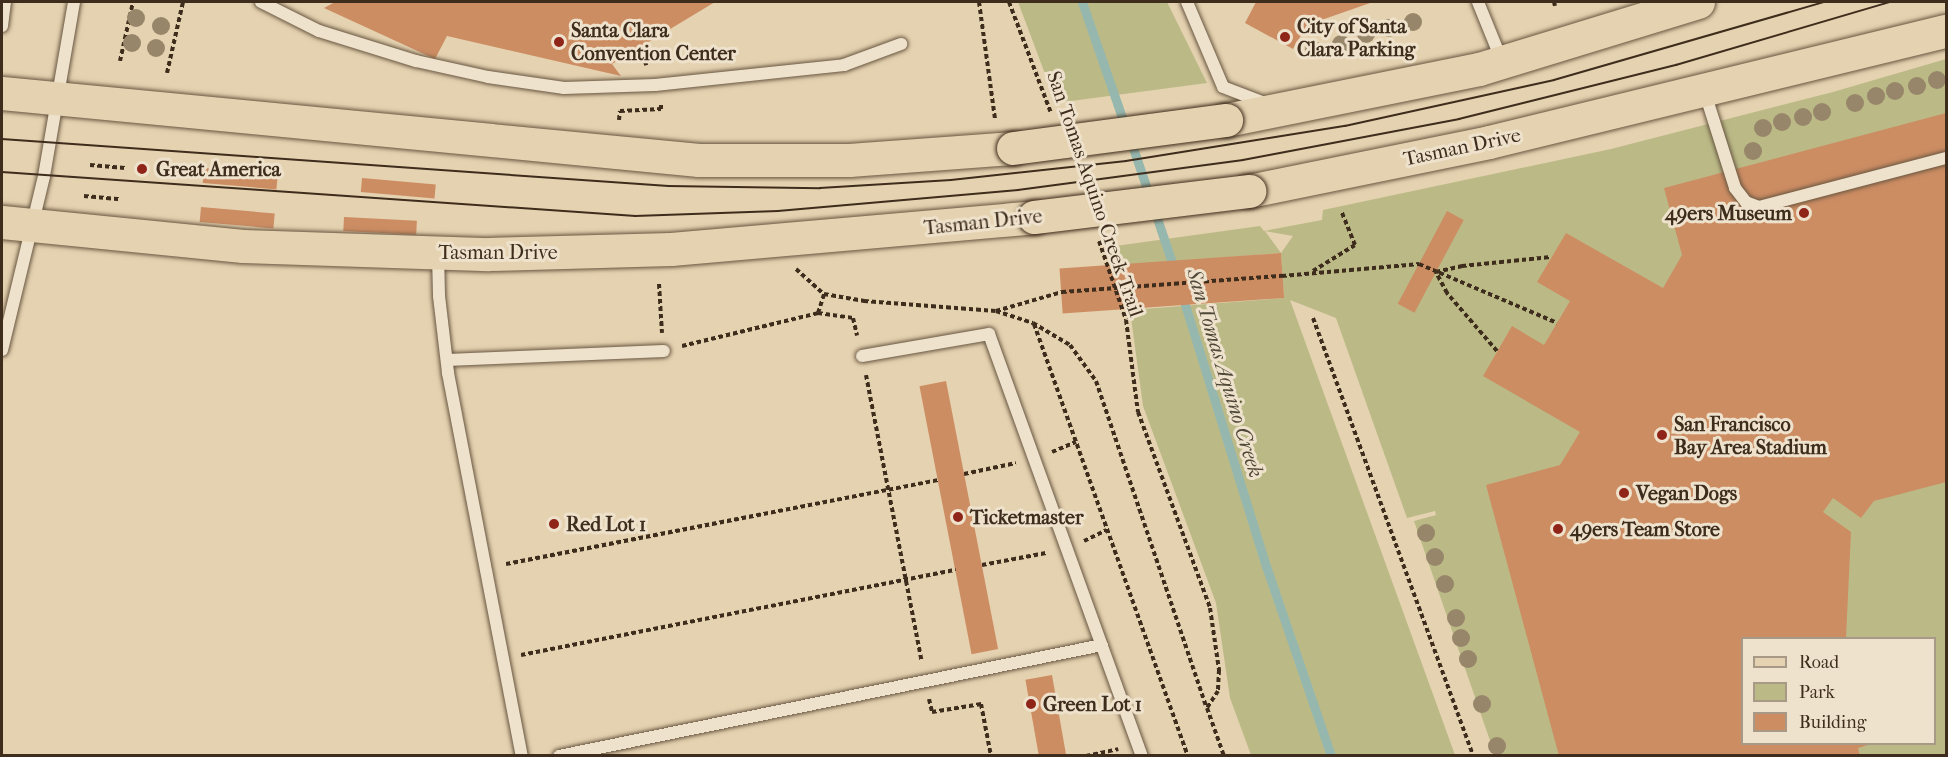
<!DOCTYPE html>
<html>
<head>
<meta charset="utf-8">
<style>
	body { margin:0 }
	#map { position:relative; width:1948px; height:757px; overflow:hidden; background:#e5d2b0; font-family:"IM FELL French Canon",serif }
	div>[style] { position:absolute }
	[style*='--x'] { left:calc(var(--x)*1px); top:calc(var(--y)*1px); width:calc(var(--w)*1px); rotate:calc(var(--a)*1deg) }
	.green>* { inset:0; background:#bbba87 }
	.stream>* { height:9px; margin:-4.5px; padding:0 4.5px; transform-origin:4.5px; border-radius:4.5px; background:#96b7ae }
	.building>* { inset:0; background:#cd8d63; transform-origin:0 0 }
	.path>* { height:4px; margin-top:-2px; transform-origin:0; background:repeating-linear-gradient(90deg,#3e2c1c 0 4.5px,transparent 0 7.5px) }
	.roads { filter:drop-shadow(0 0 2px #685641) drop-shadow(0 0 2px #685641) }
	.service>* { height:12px; margin:-6px; padding:0 6px; transform-origin:6px; border-radius:6px; background:#eee2cc }
	.primary>* { height:33px; margin:-16.5px; padding:0 16.5px; transform-origin:16.5px; border-radius:16.5px; background:#e5d2b0 }
	.tram>* { height:1.5px; margin:-0.75px; padding:0 0.75px; transform-origin:0.75px; border-radius:0.75px; background:#3e2c1c }
	.path-bridge>* { height:4px; margin-top:-2px; transform-origin:0; background:repeating-linear-gradient(90deg,#3e2c1c 0 4.5px,transparent 0 7.5px) }
	.bridges { filter:drop-shadow(0 0 2px #3e2c1c) drop-shadow(0 0 2px #3e2c1c) }
	.primary-bridge>* { height:33px; margin:-16.5px; padding:0 16.5px; transform-origin:16.5px; border-radius:16.5px; background:#e5d2b0 }
	.trees>* { width:18px; height:18px; margin:-9px; border-radius:50%; background:#97866a }
	.dots>* { width:16px; height:16px; translate:-50% -50%; box-sizing:border-box; border:3px solid #eee2cc; border-radius:50% }
	span { translate:-50% -50%; white-space:nowrap; text-align:center; line-height:1.15; -webkit-text-stroke:6px #eee2cc; paint-order:stroke }
	.poi-label { font-size:20px; color:#3e2c1c; font-weight:700 }
	.left { translate:0 -50%; text-align:left }
	.right { translate:-100% -50%; text-align:right }
	.street-label { font-size:20px; color:#3e2c1c }
	.water-label { font-size:21px; color:#504839; font-style:italic }
	.frame { position:absolute; inset:0; border:3px solid #3e2c1c; pointer-events:none }
	.legend { position:absolute; left:1741px; top:637px; width:195px; height:108px; box-sizing:border-box; background:#eee2cc; border:2px solid #a89986; margin:0; padding:8px 10px; list-style:none; font-size:18px; color:#3e2c1c }
	.legend li { display:flex; align-items:center; gap:12px; height:30px }
	.legend b { width:30px; border:2px solid #a89986 }
</style>
</head>
<body>
<div id="map">
	<div class="green">
		<i style="clip-path:polygon(1018px 2px,1167px 2px,1207px 83px,1056px 103px)"></i>
		<i style="clip-path:polygon(evenodd,1946px 59px,1946px 755px,1495px 755px,1414px 521px,1436px 515px,1435px 511px,1407px 518px,1336px 318px,1290px 300px,1455px 755px,1251px 755px,1230px 698px,1216px 603px,1143px 406px,1130px 310px,1284px 298px,1281px 253px,1115px 266px,1108px 247px,1260px 226px,1264px 231px,1322px 220px,1323px 210px,1611px 149px,1833px 92px,1946px 59px,1265px 231px,1293px 236px,1281px 253px,1265px 231px,1946px 59px,1742px 638px,1934px 638px,1934px 744px,1742px 744px,1742px 638px)"></i>
	</div>
	<div class="stream">
		<i style="--x:1082;--y:2;--w:131;--a:70.9"></i>
		<i style="--x:1130;--y:139;--w:139;--a:71.2"></i>
		<i style="--x:1182;--y:295;--w:284;--a:72.8"></i>
		<i style="--x:1266;--y:566;--w:201;--a:71.1"></i>
	</div>
	<div class="building">
		<i style="clip-path:polygon(335px 2px,715px 2px,612px 64px,621px 76px,447px 36px,435px 59px,324px 8px)"></i>
		<i style="clip-path:polygon(1256px 2px,1373px 2px,1307px 25px,1293px 49px,1245px 23px)"></i>
		<i style="clip-path:polygon(1946px 113px,1946px 482px,1874px 501px,1861px 518px,1833px 498px,1823px 512px,1851px 532px,1846px 638px,1742px 638px,1742px 744px,1871px 744px,1858px 748px,1860px 756px,1559px 756px,1486px 485px,1560px 465px,1580px 432px,1483px 376px,1512px 326px,1544px 345px,1570px 301px,1537px 282px,1566px 233px,1663px 288px,1682px 255px,1664px 188px)"></i>
		<i style="left:204px;top:168px;width:74px;height:15px;rotate:5deg"></i>
		<i style="left:362px;top:178px;width:74px;height:14px;rotate:5deg"></i>
		<i style="left:201px;top:207px;width:74px;height:15px;rotate:5deg"></i>
		<i style="left:1447px;top:211px;width:19px;height:105px;rotate:28deg"></i>
		<i style="left:344px;top:217px;width:73px;height:14px;rotate:3deg"></i>
		<i style="left:1281px;top:253px;width:45px;height:222px;rotate:86deg"></i>
		<i style="left:946px;top:381px;width:273px;height:27px;rotate:79deg"></i>
		<i style="left:1052px;top:675px;width:82px;height:27px;rotate:80deg"></i>
	</div>
	<div class="path">
		<i style="--x:979;--y:2;--w:118;--a:82.2"></i>
		<i style="--x:1009;--y:2;--w:119;--a:69.3"></i>
		<i style="--x:1554;--y:2;--w:4;--a:76"></i>
		<i style="--x:641;--y:47;--w:19;--a:74"></i>
		<i style="--x:120;--y:61;--w:60;--a:-77.6"></i>
		<i style="--x:167;--y:73;--w:73;--a:-77.3"></i>
		<i style="--x:619;--y:120;--w:9;--a:-84"></i>
		<i style="--x:620;--y:111;--w:41;--a:-2.8"></i>
		<i style="--x:661;--y:109;--w:4;--a:-90"></i>
		<i style="--x:90;--y:165;--w:35;--a:5"></i>
		<i style="--x:84;--y:196;--w:36;--a:5"></i>
		<i style="--x:1099;--y:241;--w:83;--a:71.1"></i>
		<i style="--x:1126;--y:320;--w:93;--a:82.6"></i>
		<i style="--x:1138;--y:412;--w:209;--a:69.8"></i>
		<i style="--x:1210;--y:608;--w:63;--a:81.7"></i>
		<i style="--x:1219;--y:670;--w:21;--a:93"></i>
		<i style="--x:1218;--y:691;--w:20;--a:123"></i>
		<i style="--x:1207;--y:708;--w:51;--a:70.5"></i>
		<i style="--x:796;--y:269;--w:38;--a:42"></i>
		<i style="--x:824;--y:294;--w:41;--a:9.9"></i>
		<i style="--x:864;--y:301;--w:132;--a:4.3"></i>
		<i style="--x:996;--y:311;--w:39;--a:18"></i>
		<i style="--x:1033;--y:323;--w:43;--a:30.7"></i>
		<i style="--x:1070;--y:345;--w:44;--a:54.2"></i>
		<i style="--x:1096;--y:381;--w:345;--a:71.3"></i>
		<i style="--x:1313;--y:271;--w:49;--a:-31.8"></i>
		<i style="--x:1355;--y:245;--w:35;--a:-112"></i>
		<i style="--x:1282;--y:276;--w:138;--a:-5"></i>
		<i style="--x:1419;--y:264;--w:150;--a:23.1"></i>
		<i style="--x:659;--y:284;--w:49;--a:86.5"></i>
		<i style="--x:996;--y:311;--w:69;--a:-16.1"></i>
		<i style="--x:818;--y:313;--w:20;--a:-72"></i>
		<i style="--x:1313;--y:318;--w:466;--a:69.9"></i>
		<i style="--x:1034;--y:324;--w:459;--a:70.4"></i>
		<i style="--x:682;--y:346;--w:140;--a:-13.6"></i>
		<i style="--x:818;--y:313;--w:35;--a:8"></i>
		<i style="--x:853;--y:318;--w:18;--a:77"></i>
		<i style="--x:1497;--y:351;--w:77;--a:-130.8"></i>
		<i style="--x:1447;--y:293;--w:24;--a:-118"></i>
		<i style="--x:1436;--y:272;--w:27;--a:-13"></i>
		<i style="--x:1462;--y:266;--w:89;--a:-5.8"></i>
		<i style="--x:866;--y:375;--w:292;--a:79"></i>
		<i style="--x:1052;--y:452;--w:26;--a:-23"></i>
		<i style="--x:964;--y:474;--w:53;--a:-11.9"></i>
		<i style="--x:1084;--y:541;--w:25;--a:-26"></i>
		<i style="--x:506;--y:564;--w:441;--a:-11"></i>
		<i style="--x:982;--y:565;--w:65;--a:-10.6"></i>
		<i style="--x:521;--y:655;--w:443;--a:-11.1"></i>
		<i style="--x:929;--y:699;--w:13;--a:77"></i>
		<i style="--x:932;--y:712;--w:50;--a:-9.3"></i>
		<i style="--x:981;--y:704;--w:53;--a:79.1"></i>
		<i style="--x:1086;--y:756;--w:33;--a:-12"></i>
	</div>
	<div class="roads">
		<div class="service">
			<i style="--x:261;--y:2;--w:65;--a:26.6"></i>
			<i style="--x:319;--y:31;--w:102;--a:17.2"></i>
			<i style="--x:416;--y:61;--w:74;--a:12.5"></i>
			<i style="--x:488;--y:77;--w:77;--a:8.2"></i>
			<i style="--x:564;--y:88;--w:91;--a:-1.9"></i>
			<i style="--x:655;--y:85;--w:190;--a:-6"></i>
			<i style="--x:844;--y:65;--w:61;--a:-20.2"></i>
			<i style="--x:1187;--y:2;--w:92;--a:67"></i>
			<i style="--x:1223;--y:87;--w:47;--a:21.1"></i>
			<i style="--x:1478;--y:2;--w:64;--a:67.9"></i>
			<i style="--x:2;--y:26;--w:24;--a:-83"></i>
			<i style="--x:1704;--y:90;--w:103;--a:72.4"></i>
			<i style="--x:1735;--y:188;--w:18;--a:52"></i>
			<i style="--x:1746;--y:202;--w:14;--a:21"></i>
			<i style="--x:1759;--y:207;--w:193;--a:-14.7"></i>
			<i style="--x:438;--y:254;--w:42;--a:88.6"></i>
			<i style="--x:439;--y:296;--w:78;--a:83.3"></i>
			<i style="--x:448;--y:373;--w:390;--a:79.1"></i>
			<i style="--x:2;--y:350;--w:179;--a:-76.4"></i>
			<i style="--x:44;--y:176;--w:177;--a:-80.2"></i>
			<i style="--x:862;--y:356;--w:129;--a:-9.8"></i>
			<i style="--x:989;--y:334;--w:449;--a:70.1"></i>
			<i style="--x:447;--y:360;--w:217;--a:-2.4"></i>
			<i style="--x:559;--y:756;--w:554;--a:-11.55"></i>
		</div>
		<div class="primary">
			<i style="--x:2;--y:93;--w:700;--a:5.49"></i>
			<i style="--x:699;--y:160;--w:150;--a:0"></i>
			<i style="--x:849;--y:160;--w:164;--a:-4.2"></i>
			<i style="--x:1226;--y:120;--w:258;--a:-11.4"></i>
			<i style="--x:1479;--y:69;--w:229;--a:-17"></i>
			<i style="--x:1249;--y:191;--w:245;--a:-11.5"></i>
			<i style="--x:1489;--y:142;--w:470;--a:-13.7"></i>
			<i style="--x:2;--y:222;--w:242;--a:5.7"></i>
			<i style="--x:243;--y:246;--w:246;--a:1.9"></i>
			<i style="--x:489;--y:254;--w:182;--a:-1.6"></i>
			<i style="--x:671;--y:249;--w:364;--a:-5"></i>
		</div>
	</div>
	<div class="tram">
		<i style="--x:2;--y:139;--w:668;--a:4.04"></i>
		<i style="--x:668;--y:186;--w:152;--a:0.8"></i>
		<i style="--x:820;--y:188;--w:131;--a:-3.5"></i>
		<i style="--x:951;--y:180;--w:176;--a:-6.2"></i>
		<i style="--x:1126;--y:161;--w:222;--a:-9.1"></i>
		<i style="--x:1345;--y:126;--w:214;--a:-12.4"></i>
		<i style="--x:1554;--y:80;--w:282;--a:-16.1"></i>
		<i style="--x:2;--y:172;--w:635;--a:3.98"></i>
		<i style="--x:635;--y:216;--w:143;--a:-2"></i>
		<i style="--x:778;--y:211;--w:241;--a:-5"></i>
		<i style="--x:1018;--y:190;--w:227;--a:-7.6"></i>
		<i style="--x:1243;--y:160;--w:220;--a:-10.7"></i>
		<i style="--x:1459;--y:119;--w:224;--a:-14"></i>
		<i style="--x:1676;--y:65;--w:223;--a:-16.4"></i>
	</div>
	<div class="path-bridge">
		<i style="--x:1062;--y:292;--w:221;--a:-4.2"></i>
	</div>
	<div class="bridges">
		<div class="primary-bridge">
			<i style="--x:1013;--y:148;--w:215;--a:-7.5"></i>
			<i style="--x:1034;--y:217;--w:217;--a:-6.9"></i>
		</div>
	</div>
	<div class="trees">
		<i style="left:136px;top:18px"></i>
		<i style="left:1413px;top:22px"></i>
		<i style="left:161px;top:26px"></i>
		<i style="left:1389px;top:28px"></i>
		<i style="left:1366px;top:34px"></i>
		<i style="left:132px;top:43px"></i>
		<i style="left:1341px;top:44px"></i>
		<i style="left:156px;top:48px"></i>
		<i style="left:1314px;top:50px"></i>
		<i style="left:1937px;top:80px"></i>
		<i style="left:1917px;top:86px"></i>
		<i style="left:1895px;top:91px"></i>
		<i style="left:1876px;top:96px"></i>
		<i style="left:1855px;top:103px"></i>
		<i style="left:1822px;top:112px"></i>
		<i style="left:1803px;top:117px"></i>
		<i style="left:1782px;top:122px"></i>
		<i style="left:1763px;top:128px"></i>
		<i style="left:1753px;top:151px"></i>
		<i style="left:1426px;top:533px"></i>
		<i style="left:1435px;top:557px"></i>
		<i style="left:1445px;top:584px"></i>
		<i style="left:1456px;top:618px"></i>
		<i style="left:1461px;top:638px"></i>
		<i style="left:1468px;top:659px"></i>
		<i style="left:1482px;top:704px"></i>
		<i style="left:1497px;top:746px"></i>
	</div>
	<div class="dots">
		<i style="left:1285px;top:37px;background:#8f2418"></i>
		<i style="left:559px;top:42px;background:#8f2418"></i>
		<i style="left:142px;top:169px;background:#8f2418"></i>
		<i style="left:1804px;top:213px;background:#8f2418"></i>
		<i style="left:1662px;top:435px;background:#8f2418"></i>
		<i style="left:1624px;top:493px;background:#8f2418"></i>
		<i style="left:958px;top:517px;background:#8f2418"></i>
		<i style="left:554px;top:524px;background:#8f2418"></i>
		<i style="left:1558px;top:529px;background:#8f2418"></i>
		<i style="left:1031px;top:704px;background:#8f2418"></i>
	</div>
	<div class="poi-label">
		<span class="left" style="left:1297px;top:38px">City of Santa<br>Clara Parking</span>
		<span class="left" style="left:571px;top:42px">Santa Clara<br>Convention Center</span>
		<span class="left" style="left:156px;top:169px">Great America</span>
		<span class="right" style="left:1792px;top:213px">49ers Museum</span>
		<span class="left" style="left:1674px;top:436px">San Francisco<br>Bay Area Stadium</span>
		<span class="left" style="left:1636px;top:493px">Vegan Dogs</span>
		<span class="left" style="left:970px;top:517px">Ticketmaster</span>
		<span class="left" style="left:566px;top:524px">Red Lot 1</span>
		<span class="left" style="left:1570px;top:529px">49ers Team Store</span>
		<span class="left" style="left:1043px;top:704px">Green Lot 1</span>
	</div>
	<div class="street-label">
		<span style="left:1462px;top:147px;rotate:-12deg">Tasman Drive</span>
		<span style="left:1095px;top:194px;rotate:71deg">San Tomas Aquino Creek Trail</span>
		<span style="left:983px;top:222px;rotate:-6deg">Tasman Drive</span>
		<span style="left:498px;top:252px">Tasman Drive</span>
	</div>
	<div class="water-label">
		<span style="left:1225px;top:373px;rotate:73deg">San Tomas Aquino Creek</span>
	</div>
	<div class="frame"></div>
	<ul class="legend">
	<li><b style="height:8px;background:#e5d2b0"></b>Road</li>
	<li><b style="height:16px;background:#bbba87"></b>Park</li>
	<li><b style="height:16px;background:#cd8d63"></b>Building</li>
	</ul>
</div>
</body>
</html>
